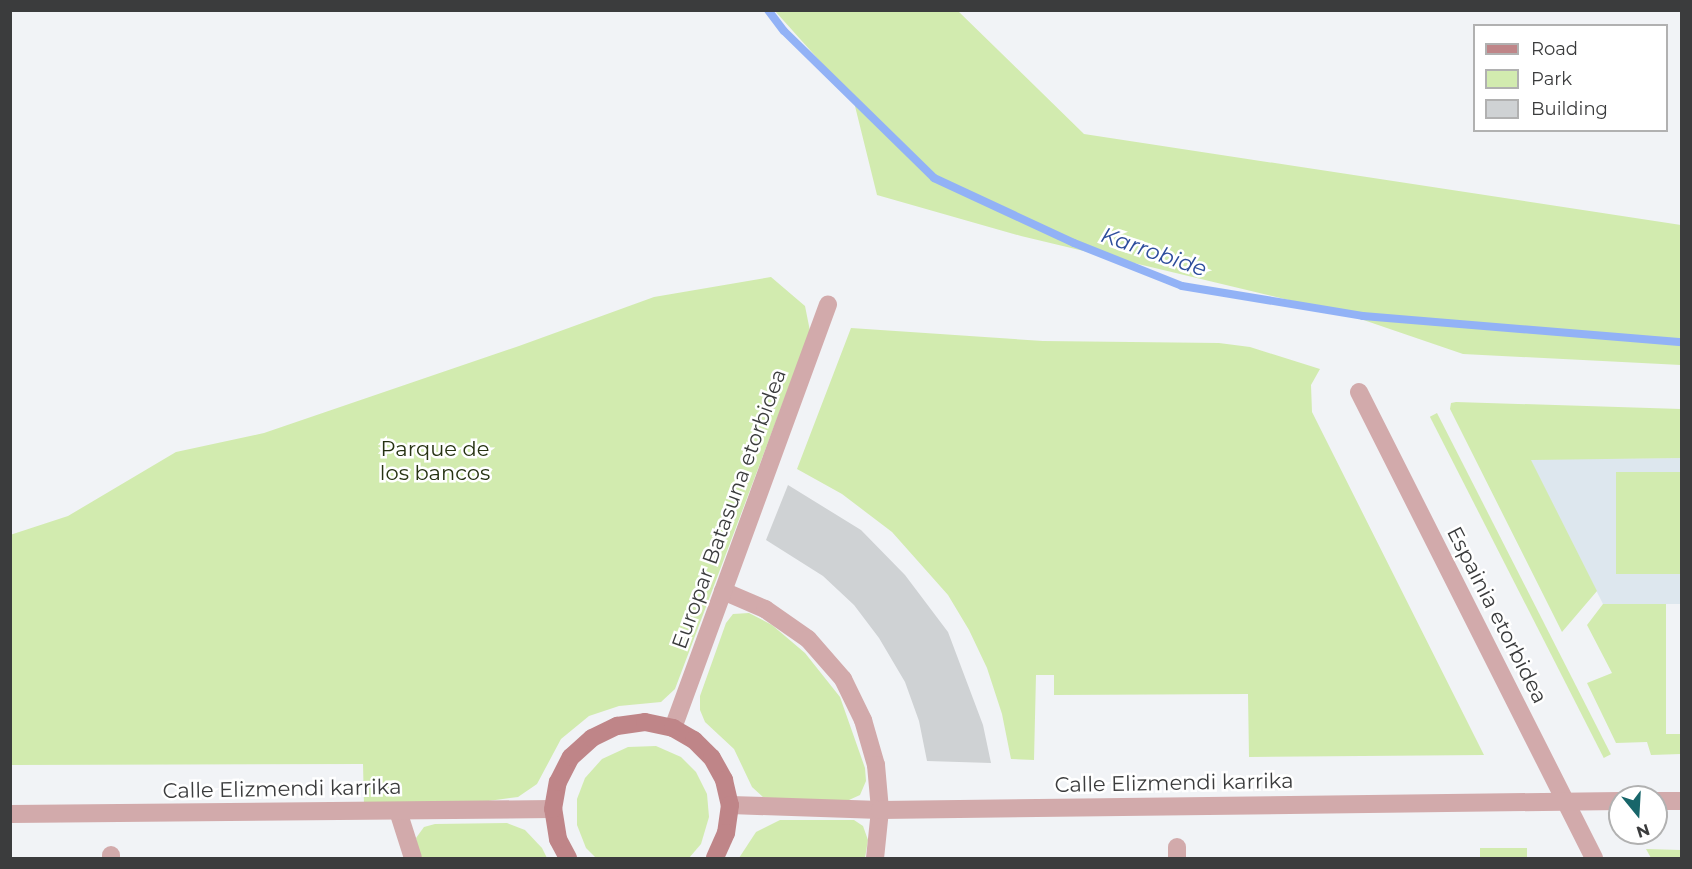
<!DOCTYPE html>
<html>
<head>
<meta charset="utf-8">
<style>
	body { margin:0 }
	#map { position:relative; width:1692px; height:869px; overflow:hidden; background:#f1f3f6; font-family:Montserrat,sans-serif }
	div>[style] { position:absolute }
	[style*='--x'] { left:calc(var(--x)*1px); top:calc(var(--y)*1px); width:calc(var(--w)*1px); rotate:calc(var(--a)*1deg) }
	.built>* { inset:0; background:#dde7ee }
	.green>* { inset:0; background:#d2ebaf; transform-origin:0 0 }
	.stream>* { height:8px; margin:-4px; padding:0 4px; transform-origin:4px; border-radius:4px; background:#92b2f6 }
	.building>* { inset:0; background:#cfd2d4 }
	.street>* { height:18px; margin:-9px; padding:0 9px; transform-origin:9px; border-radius:9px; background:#d2aaab }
	.secondary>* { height:18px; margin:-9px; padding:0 9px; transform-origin:9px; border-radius:9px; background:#bf8588 }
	span { translate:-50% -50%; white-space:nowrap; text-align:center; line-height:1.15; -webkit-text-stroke:5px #fff; paint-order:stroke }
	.park-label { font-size:21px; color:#263212 }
	.street-label { font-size:21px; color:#3b3c3d }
	.water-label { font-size:22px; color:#2d4d9c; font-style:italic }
	.frame { position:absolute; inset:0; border:12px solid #3b3c3d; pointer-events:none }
	.legend { position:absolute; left:1473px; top:24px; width:195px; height:108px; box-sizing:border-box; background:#fff; border:2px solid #b1b1b1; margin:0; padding:8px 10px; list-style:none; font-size:18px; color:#3b3c3d }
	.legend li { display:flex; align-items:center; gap:12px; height:30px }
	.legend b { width:30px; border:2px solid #b1b1b1 }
	.north { position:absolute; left:1608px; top:785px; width:60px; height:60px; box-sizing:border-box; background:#fff; border:2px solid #b1b1b1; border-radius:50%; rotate:162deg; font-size:16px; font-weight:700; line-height:24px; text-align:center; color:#3b3c3d }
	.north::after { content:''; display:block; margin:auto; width:21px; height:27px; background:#18666a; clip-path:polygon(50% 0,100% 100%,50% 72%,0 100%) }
</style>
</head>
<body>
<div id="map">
	<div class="built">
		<i style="clip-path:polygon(1681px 458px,1681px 604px,1603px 604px,1530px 459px)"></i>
	</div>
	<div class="green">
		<i style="clip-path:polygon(775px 11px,958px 11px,1084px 134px,1681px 225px,1681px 365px,1463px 354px,1343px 313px,1021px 236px,877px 195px,853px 98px)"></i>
		<i style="clip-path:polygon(771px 277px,805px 306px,810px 331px,675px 689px,661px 702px,619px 706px,589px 716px,561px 739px,537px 784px,518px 797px,481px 802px,364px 805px,363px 764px,11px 765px,10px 535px,68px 516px,176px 452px,264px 433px,519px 346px,654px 297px)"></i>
		<i style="clip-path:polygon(851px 328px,1043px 341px,1219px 343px,1250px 347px,1320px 369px,1311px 385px,1312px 412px,1484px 755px,1249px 757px,1248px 694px,1054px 695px,1054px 675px,1036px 675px,1034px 760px,1011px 759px,1002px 714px,987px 668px,969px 630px,948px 595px,892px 532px,842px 494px,797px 469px)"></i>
		<i style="clip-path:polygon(1456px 402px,1681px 409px,1681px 458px,1531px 460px,1597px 591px,1562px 632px,1450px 409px,1451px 403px)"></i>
		<i style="left:1437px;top:413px;width:383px;height:8px;rotate:63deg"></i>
		<i style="left:1681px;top:472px;width:102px;height:65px;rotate:90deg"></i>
		<i style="clip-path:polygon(1603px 604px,1666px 604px,1666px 734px,1681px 734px,1681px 754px,1651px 755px,1647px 742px,1616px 743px,1587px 683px,1612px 673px,1587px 625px)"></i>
		<i style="clip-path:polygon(749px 613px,772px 625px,805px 653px,840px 697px,865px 768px,866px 781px,860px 795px,849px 800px,776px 800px,763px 797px,752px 787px,734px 749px,705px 722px,700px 710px,700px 696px,726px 623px,733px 614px)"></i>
		<i style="clip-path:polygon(656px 746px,681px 757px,696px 772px,707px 794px,709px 817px,701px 844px,689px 858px,596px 858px,586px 848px,577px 825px,577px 799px,585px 778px,602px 759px,628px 747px)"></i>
		<i style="clip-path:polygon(780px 820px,854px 820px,863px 826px,868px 840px,865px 858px,739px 858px,756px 832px)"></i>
		<i style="clip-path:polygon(507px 823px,525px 830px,542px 848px,547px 858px,420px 858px,416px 838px,424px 827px,435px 824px)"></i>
		<i style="left:1480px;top:848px;width:47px;height:10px"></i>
		<i style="clip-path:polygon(1646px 849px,1681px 850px,1681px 858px,1651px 858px)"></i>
	</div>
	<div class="stream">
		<i style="--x:768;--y:10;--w:26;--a:53"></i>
		<i style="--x:784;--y:31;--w:210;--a:44.4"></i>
		<i style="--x:934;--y:178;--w:154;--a:24.9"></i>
		<i style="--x:1074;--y:243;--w:116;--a:21.7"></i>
		<i style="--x:1182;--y:286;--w:183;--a:9.4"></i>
		<i style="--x:1363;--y:316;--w:320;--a:4.7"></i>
	</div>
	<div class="building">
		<i style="clip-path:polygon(788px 485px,861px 530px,905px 575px,948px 632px,983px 725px,991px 763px,927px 761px,919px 721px,905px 682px,879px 638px,854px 605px,823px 576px,766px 540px)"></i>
	</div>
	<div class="street">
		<i style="--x:1359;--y:392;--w:522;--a:63.24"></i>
		<i style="--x:723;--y:591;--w:46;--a:23.2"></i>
		<i style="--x:765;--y:609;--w:52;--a:34.9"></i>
		<i style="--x:808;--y:639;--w:53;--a:48.8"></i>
		<i style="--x:843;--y:679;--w:46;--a:64"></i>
		<i style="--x:863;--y:720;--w:47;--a:73.9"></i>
		<i style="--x:876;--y:765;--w:45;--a:84.9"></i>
		<i style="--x:880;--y:810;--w:48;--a:95.9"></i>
		<i style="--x:673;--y:728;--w:451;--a:-69.9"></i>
		<i style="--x:1656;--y:801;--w:26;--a:0"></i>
		<i style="--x:730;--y:805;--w:150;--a:1.9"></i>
		<i style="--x:880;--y:810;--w:740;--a:-0.7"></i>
		<i style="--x:398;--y:811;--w:49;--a:72.3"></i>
		<i style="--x:10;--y:814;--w:543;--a:-0.53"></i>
		<i style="--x:1177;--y:847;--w:11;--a:90"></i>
		<i style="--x:111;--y:855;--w:3;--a:90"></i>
	</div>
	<div class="secondary">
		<i style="--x:568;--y:858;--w:21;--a:-118"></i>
		<i style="--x:558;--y:839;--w:30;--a:-99"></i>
		<i style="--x:553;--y:809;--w:27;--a:-80"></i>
		<i style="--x:558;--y:782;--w:28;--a:-63"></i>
		<i style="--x:571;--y:757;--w:28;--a:-42"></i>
		<i style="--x:592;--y:738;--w:28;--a:-26"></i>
		<i style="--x:617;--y:726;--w:28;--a:-8"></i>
		<i style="--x:645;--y:722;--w:29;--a:12"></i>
		<i style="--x:673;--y:728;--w:24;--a:30"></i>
		<i style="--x:694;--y:740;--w:25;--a:45"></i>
		<i style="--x:712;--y:758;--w:25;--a:61"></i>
		<i style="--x:724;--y:780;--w:26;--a:77"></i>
		<i style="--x:730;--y:805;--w:28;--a:98"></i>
		<i style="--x:726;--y:833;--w:27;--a:114"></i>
	</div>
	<div class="park-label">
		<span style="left:435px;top:461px">Parque de<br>los bancos</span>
	</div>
	<div class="street-label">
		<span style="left:729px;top:509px;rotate:-70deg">Europar Batasuna etorbidea</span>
		<span style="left:1497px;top:615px;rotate:63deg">Espainia etorbidea</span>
		<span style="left:1174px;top:783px;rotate:-1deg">Calle Elizmendi karrika</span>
		<span style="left:282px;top:789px;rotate:-1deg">Calle Elizmendi karrika</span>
	</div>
	<div class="water-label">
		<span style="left:1154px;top:252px;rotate:19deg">Karrobide</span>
	</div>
	<div class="frame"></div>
	<ul class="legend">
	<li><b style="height:8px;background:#bf8588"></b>Road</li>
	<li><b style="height:16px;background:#d2ebaf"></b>Park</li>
	<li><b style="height:16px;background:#cfd2d4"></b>Building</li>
	</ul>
	<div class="north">N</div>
</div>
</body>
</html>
